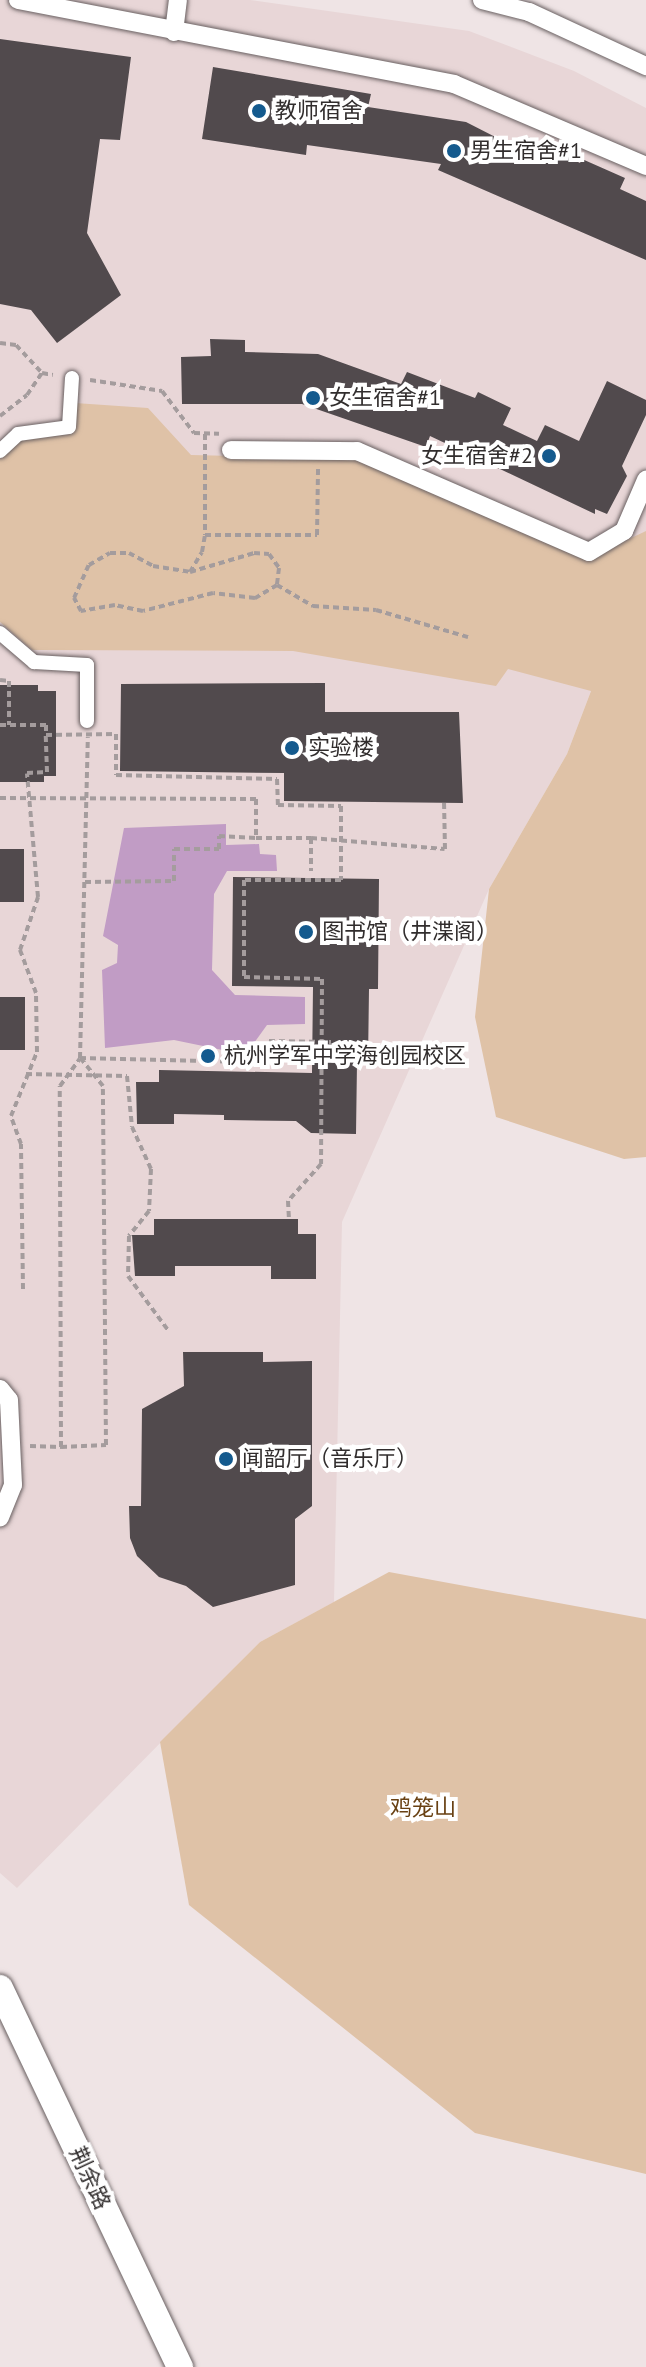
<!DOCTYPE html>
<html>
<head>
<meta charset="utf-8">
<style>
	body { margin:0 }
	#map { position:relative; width:646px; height:2367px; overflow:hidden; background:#efe4e5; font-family:"PT Sans","Noto Sans SC",sans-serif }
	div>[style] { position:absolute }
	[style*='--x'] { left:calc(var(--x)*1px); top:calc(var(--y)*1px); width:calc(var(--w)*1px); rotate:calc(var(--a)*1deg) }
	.built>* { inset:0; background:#e8d6d7 }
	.green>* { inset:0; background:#dfc2a7 }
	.water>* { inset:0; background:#c19cc5 }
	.building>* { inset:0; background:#514a4d; transform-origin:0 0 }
	.path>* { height:4px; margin-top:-2px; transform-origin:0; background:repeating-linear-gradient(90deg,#a49c9d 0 6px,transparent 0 10px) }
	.roads { filter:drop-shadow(0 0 2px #696061) drop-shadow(0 0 2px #696061) }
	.pedestrian>* { height:14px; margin:-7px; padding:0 7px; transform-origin:7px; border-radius:7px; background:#fff }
	.minor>* { height:18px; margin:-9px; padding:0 9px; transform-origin:9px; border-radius:9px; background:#fff }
	.secondary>* { height:26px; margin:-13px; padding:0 13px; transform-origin:13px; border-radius:13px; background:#fff }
	.path-bridge>* { height:4px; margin-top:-2px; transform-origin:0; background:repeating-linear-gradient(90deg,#a49c9d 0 6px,transparent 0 10px) }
	.dots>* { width:22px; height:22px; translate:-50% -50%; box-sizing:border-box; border:4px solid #fff; border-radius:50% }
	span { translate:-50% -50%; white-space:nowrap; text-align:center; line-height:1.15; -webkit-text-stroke:8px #fff; paint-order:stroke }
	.poi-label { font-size:22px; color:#312d2d }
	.left { translate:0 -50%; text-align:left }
	.right { translate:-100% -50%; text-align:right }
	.park-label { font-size:22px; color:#694113 }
	.street-label { font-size:22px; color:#312d2d }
</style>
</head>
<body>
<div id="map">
	<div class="built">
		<i style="clip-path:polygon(0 0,250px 0,469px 31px,574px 71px,646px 108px,646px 546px,567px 754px,489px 889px,342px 1222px,334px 1602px,260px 1642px,17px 1888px,0 1873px)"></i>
	</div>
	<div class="green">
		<i style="clip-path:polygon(75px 403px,148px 408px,191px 455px,356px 459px,589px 558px,646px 531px,646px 1157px,624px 1159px,496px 1117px,475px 1017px,489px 889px,567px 754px,591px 691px,508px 669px,496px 686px,293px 651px,32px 650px,0 622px,0 459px,22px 439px,72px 434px)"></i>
		<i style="clip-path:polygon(389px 1572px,646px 1619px,646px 2174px,475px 2133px,189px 1905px,160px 1742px,260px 1642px)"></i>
	</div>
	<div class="water">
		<i style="clip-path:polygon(226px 824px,226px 845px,259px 844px,260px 854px,276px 855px,277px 871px,227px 871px,214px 894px,212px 970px,235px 995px,305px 997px,305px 1024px,267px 1025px,251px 1047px,237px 1053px,174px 1040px,105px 1048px,102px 970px,117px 963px,118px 945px,103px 936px,124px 828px)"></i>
	</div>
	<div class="building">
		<i style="clip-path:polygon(0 39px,131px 57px,120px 140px,100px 139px,87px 233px,121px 295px,57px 343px,31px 310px,0 304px)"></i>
		<i style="clip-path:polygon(213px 67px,371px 94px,368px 107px,466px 122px,519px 149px,526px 136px,580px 163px,582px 159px,625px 178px,620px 189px,646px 201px,646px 260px,438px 170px,441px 164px,307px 145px,306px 155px,202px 139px)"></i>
		<i style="clip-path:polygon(210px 339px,245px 340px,245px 352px,318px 354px,401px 384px,407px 372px,475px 398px,478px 392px,511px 408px,503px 425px,537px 441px,545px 425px,579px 441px,607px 381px,646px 400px,646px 415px,622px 466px,627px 476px,607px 514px,595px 509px,595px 514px,430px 436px,426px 447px,302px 404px,182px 404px,181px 357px,211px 356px)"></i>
		<i style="clip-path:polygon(325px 683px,325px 712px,459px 712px,463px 803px,284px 801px,284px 773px,120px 771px,121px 684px)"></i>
		<i style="clip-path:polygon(0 685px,38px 685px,38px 691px,56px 691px,56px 776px,44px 776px,44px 782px,0 782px)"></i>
		<i style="left:0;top:849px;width:24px;height:53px"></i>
		<i style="clip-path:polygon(233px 877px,379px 879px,378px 989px,369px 989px,368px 1063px,357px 1063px,356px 1134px,311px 1133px,296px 1121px,224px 1120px,224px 1115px,174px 1114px,174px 1124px,137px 1124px,136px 1082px,159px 1082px,159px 1070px,312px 1073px,313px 987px,232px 986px)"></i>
		<i style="left:0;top:997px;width:25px;height:53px"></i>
		<i style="clip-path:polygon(154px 1219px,298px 1219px,298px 1234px,316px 1234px,316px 1279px,271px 1279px,271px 1266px,175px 1266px,175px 1276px,135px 1276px,132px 1235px,154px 1235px)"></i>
		<i style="clip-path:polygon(183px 1352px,263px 1352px,263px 1362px,312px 1361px,312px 1506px,295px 1519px,295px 1585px,213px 1607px,186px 1586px,159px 1577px,137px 1556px,130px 1538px,129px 1506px,141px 1506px,142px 1409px,184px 1386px)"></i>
	</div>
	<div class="path">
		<i style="--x:0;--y:343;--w:16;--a:7"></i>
		<i style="--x:16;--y:345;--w:38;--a:47"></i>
		<i style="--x:42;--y:373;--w:11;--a:10"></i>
		<i style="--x:90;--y:380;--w:73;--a:8.7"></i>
		<i style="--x:162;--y:391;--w:53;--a:52.7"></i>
		<i style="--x:194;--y:433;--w:25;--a:2"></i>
		<i style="--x:0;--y:416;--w:34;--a:-38"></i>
		<i style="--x:27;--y:395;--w:27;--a:-56"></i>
		<i style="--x:205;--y:434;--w:101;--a:90"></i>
		<i style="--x:190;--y:572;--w:67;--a:-16.5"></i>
		<i style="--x:254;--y:553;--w:15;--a:4"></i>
		<i style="--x:269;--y:554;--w:17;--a:54"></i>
		<i style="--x:279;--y:568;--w:17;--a:97"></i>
		<i style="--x:277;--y:585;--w:26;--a:149"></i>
		<i style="--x:255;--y:598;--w:42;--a:-173.2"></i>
		<i style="--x:213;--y:593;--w:72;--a:165.6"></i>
		<i style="--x:143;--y:611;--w:29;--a:-168"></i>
		<i style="--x:115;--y:605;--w:35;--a:170"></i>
		<i style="--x:81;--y:611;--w:15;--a:-118"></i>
		<i style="--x:74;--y:598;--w:36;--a:-66"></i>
		<i style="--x:89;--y:565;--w:24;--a:-30"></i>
		<i style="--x:110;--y:553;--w:19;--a:0"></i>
		<i style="--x:129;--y:553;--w:27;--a:28"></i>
		<i style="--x:153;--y:566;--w:37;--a:9"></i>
		<i style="--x:190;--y:572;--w:23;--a:-59"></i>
		<i style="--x:202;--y:552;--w:17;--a:-80"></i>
		<i style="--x:205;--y:535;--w:112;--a:0"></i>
		<i style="--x:317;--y:535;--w:66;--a:-89.1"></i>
		<i style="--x:277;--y:585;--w:42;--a:30.3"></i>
		<i style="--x:313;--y:606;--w:63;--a:3.6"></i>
		<i style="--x:376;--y:610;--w:96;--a:16.4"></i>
		<i style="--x:0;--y:680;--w:9;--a:6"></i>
		<i style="--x:9;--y:681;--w:44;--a:90"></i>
		<i style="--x:0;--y:725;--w:46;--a:0"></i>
		<i style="--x:46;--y:725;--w:10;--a:90"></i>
		<i style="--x:0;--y:798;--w:256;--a:0.2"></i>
		<i style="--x:256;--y:799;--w:39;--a:90"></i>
		<i style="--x:256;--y:838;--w:55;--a:0"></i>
		<i style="--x:311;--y:838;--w:33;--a:90"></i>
		<i style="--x:311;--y:838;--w:134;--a:4.7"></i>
		<i style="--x:445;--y:849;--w:46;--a:-91.2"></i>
		<i style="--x:85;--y:882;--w:89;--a:-0.6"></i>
		<i style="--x:174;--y:881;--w:32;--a:-90"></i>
		<i style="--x:174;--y:849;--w:45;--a:0"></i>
		<i style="--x:219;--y:849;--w:13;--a:-90"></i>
		<i style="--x:219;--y:836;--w:37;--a:3"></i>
		<i style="--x:30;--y:1446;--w:31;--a:2"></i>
		<i style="--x:61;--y:1447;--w:361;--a:-90.2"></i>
		<i style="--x:60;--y:1086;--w:34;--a:-54"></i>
		<i style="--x:80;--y:1058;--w:321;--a:-88.6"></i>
		<i style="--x:61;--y:1447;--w:45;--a:-2.5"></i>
		<i style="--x:106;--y:1445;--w:359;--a:-90.5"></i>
		<i style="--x:103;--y:1086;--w:36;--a:-129"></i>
		<i style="--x:80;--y:1058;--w:167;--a:1.4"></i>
		<i style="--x:247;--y:1062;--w:30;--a:-44"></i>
		<i style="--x:269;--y:1041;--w:62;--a:0.9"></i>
	</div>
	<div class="roads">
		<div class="pedestrian">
			<i style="--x:0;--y:451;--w:25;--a:-43"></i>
			<i style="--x:18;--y:434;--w:51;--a:-7.8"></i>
			<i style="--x:69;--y:427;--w:49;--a:-86.5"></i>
			<i style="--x:0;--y:633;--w:45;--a:40.5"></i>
			<i style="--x:34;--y:662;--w:53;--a:3.2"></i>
			<i style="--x:87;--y:665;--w:56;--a:90"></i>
		</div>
		<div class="minor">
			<i style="--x:18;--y:0;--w:444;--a:10.9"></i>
			<i style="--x:454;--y:84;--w:209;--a:23.1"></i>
			<i style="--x:482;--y:0;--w:49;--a:14.3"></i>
			<i style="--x:529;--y:12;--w:129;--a:24.8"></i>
			<i style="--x:174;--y:32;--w:32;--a:-83"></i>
			<i style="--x:231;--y:450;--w:126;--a:0.5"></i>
			<i style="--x:357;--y:451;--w:253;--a:23.5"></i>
			<i style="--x:589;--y:552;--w:41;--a:-31"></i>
			<i style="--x:624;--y:531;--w:56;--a:-66.7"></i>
			<i style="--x:0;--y:1389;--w:14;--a:51"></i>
			<i style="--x:9;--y:1400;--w:85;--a:87.3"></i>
			<i style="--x:13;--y:1485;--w:35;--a:112"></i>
		</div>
		<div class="secondary">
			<i style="--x:0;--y:1988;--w:420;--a:64.6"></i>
		</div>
	</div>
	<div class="path-bridge">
		<i style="--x:26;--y:1074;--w:101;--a:1.1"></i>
		<i style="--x:127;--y:1076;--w:51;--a:84.4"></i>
		<i style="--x:132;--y:1127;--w:46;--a:65.7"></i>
		<i style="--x:151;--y:1169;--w:42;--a:92.7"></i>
		<i style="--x:149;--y:1211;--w:32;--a:129"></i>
		<i style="--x:129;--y:1236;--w:40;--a:91.4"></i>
		<i style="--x:128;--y:1276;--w:67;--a:53.5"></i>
		<i style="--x:23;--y:1289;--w:145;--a:-90.8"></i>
		<i style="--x:21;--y:1144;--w:30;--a:-110"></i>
		<i style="--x:11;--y:1116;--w:69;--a:-67.9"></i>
		<i style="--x:37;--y:1052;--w:59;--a:-91"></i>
		<i style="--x:36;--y:993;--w:46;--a:-110.4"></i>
		<i style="--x:20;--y:950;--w:56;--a:-71.2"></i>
		<i style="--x:38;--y:897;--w:124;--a:-95.1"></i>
		<i style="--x:27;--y:773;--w:20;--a:-3"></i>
		<i style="--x:47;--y:772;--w:37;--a:-92"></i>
		<i style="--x:46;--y:735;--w:70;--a:-0.8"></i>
		<i style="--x:116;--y:734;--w:41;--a:90"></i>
		<i style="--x:116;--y:775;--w:161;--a:1.4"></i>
		<i style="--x:277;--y:779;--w:26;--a:88"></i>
		<i style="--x:278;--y:805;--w:63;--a:0.9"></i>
		<i style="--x:341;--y:806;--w:74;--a:90"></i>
		<i style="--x:341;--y:880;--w:97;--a:180"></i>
		<i style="--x:244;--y:880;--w:97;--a:90"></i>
		<i style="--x:244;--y:977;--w:78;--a:1.5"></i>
		<i style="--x:322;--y:979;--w:185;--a:90.3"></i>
		<i style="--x:321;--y:1164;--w:50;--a:131.7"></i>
		<i style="--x:288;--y:1201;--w:18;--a:87"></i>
	</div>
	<div class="dots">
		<i style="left:259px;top:111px;background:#145a8e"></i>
		<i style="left:454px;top:151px;background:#145a8e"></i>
		<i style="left:313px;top:398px;background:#145a8e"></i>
		<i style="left:549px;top:456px;background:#145a8e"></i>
		<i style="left:292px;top:748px;background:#145a8e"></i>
		<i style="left:306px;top:932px;background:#145a8e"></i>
		<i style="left:208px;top:1056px;background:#145a8e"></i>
		<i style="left:226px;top:1459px;background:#145a8e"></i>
	</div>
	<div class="poi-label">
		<span class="left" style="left:275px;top:111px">教师宿舍</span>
		<span class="left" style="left:470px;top:151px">男生宿舍#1</span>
		<span class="left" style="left:329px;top:398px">女生宿舍#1</span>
		<span class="right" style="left:533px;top:456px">女生宿舍#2</span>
		<span class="left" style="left:308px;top:748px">实验楼</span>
		<span class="left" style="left:322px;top:932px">图书馆（井渫阁）</span>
		<span class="left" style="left:224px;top:1056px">杭州学军中学海创园校区</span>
		<span class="left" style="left:242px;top:1459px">闻韶厅（音乐厅）</span>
	</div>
	<div class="park-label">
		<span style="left:423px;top:1808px">鸡笼山</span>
	</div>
	<div class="street-label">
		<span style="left:90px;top:2178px;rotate:65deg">荆余路</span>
	</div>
</div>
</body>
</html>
